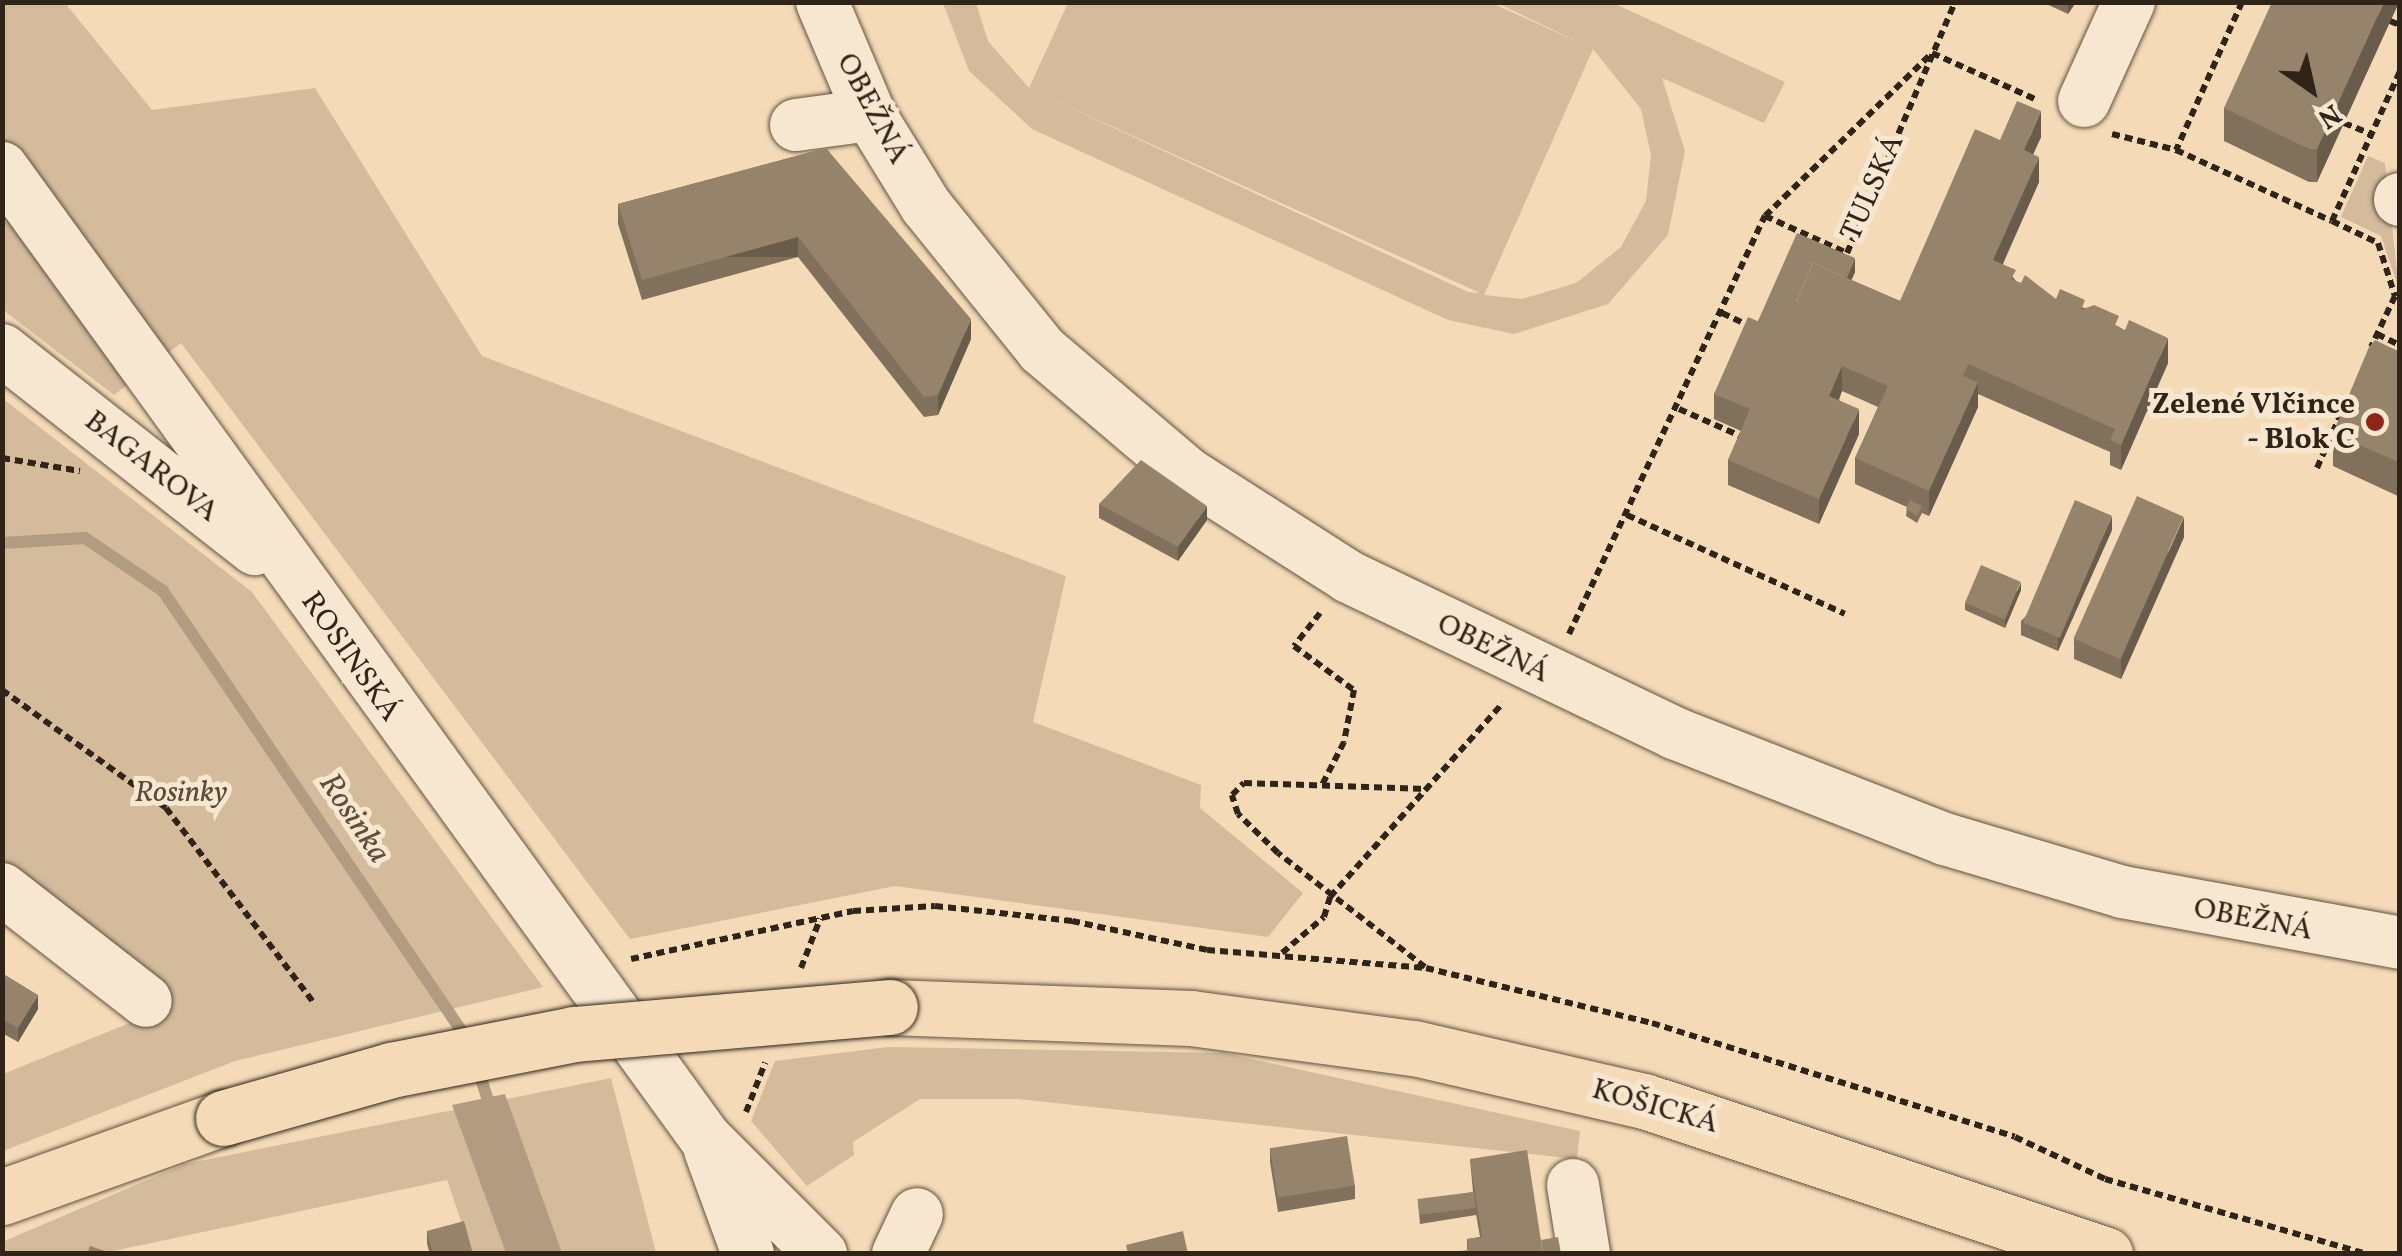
<!DOCTYPE html>
<html>
<head>
<meta charset="utf-8">
<style>
	body { margin:0 }
	#map { position:relative; width:2402px; height:1256px; overflow:hidden; background:#f4dab7; font-family:Vollkorn,serif }
	div>[style] { position:absolute }
	[style*='--x'] { left:calc(var(--x)*1px); top:calc(var(--y)*1px); width:calc(var(--w)*1px); rotate:calc(var(--a)*1deg) }
	.green>* { inset:0; background:#d3bb9c }
	.water>* { inset:0; background:#b19c81 }
	.stream>* { height:12px; margin:-6px; padding:0 6px; transform-origin:6px; border-radius:6px; background:#b19c81 }
	.path>* { height:6px; margin-top:-3px; transform-origin:0; background:repeating-linear-gradient(90deg,#302419 0 8px,transparent 0 13px) }
	.roads { filter:drop-shadow(0 0 2px #615240) drop-shadow(0 0 2px #615240) }
	.minor>* { height:52px; margin:-26px; padding:0 26px; transform-origin:26px; border-radius:26px; background:#f8e7d0 }
	.major>* { height:55px; margin:-27.5px; padding:0 27.5px; transform-origin:27.5px; border-radius:27.5px; background:#f4dab7 }
	.bridges { filter:drop-shadow(0 0 2px #302419) drop-shadow(0 0 2px #302419) }
	.major-bridge>* { height:55px; margin:-27.5px; padding:0 27.5px; transform-origin:27.5px; border-radius:27.5px; background:#f4dab7 }
	.wall>* { inset:0; background:#81715c }
	.shaded-wall>* { inset:0; background:#695c4b; transform-origin:0 0 }
	.building>* { inset:0; background:#96836b; transform-origin:0 0 }
	.dots>* { width:28px; height:28px; translate:-50% -50%; box-sizing:border-box; border:5px solid #f8e7d0; border-radius:50% }
	span { translate:-50% -50%; white-space:nowrap; text-align:center; line-height:1.15; -webkit-text-stroke:10px #f8e7d0; paint-order:stroke }
	.street-label { font-size:30px; color:#302419 }
	.poi-label { font-size:30px; color:#302419; font-weight:700 }
	.right { translate:-100% -50%; text-align:right }
	.park-label { font-size:30px; color:#594a3a; font-style:italic }
	.water-label { font-size:32px; color:#5d4e3d; font-style:italic }
	.frame { position:absolute; inset:0; border:5px solid #302419; pointer-events:none }
	.north { position:absolute; left:2262px; top:40px; width:100px; height:100px; -webkit-text-stroke:8px #f8e7d0; paint-order:stroke; rotate:146deg; font-size:28px; font-weight:700; line-height:40px; text-align:center; color:#302419 }
	.north::after { content:''; display:block; margin:auto; width:35px; height:45px; background:#302419; clip-path:polygon(50% 0,100% 100%,50% 72%,0 100%) }
</style>
</head>
<body>
<div id="map">
	<div class="green">
		<i style="clip-path:polygon(2px 3px,65px 3px,152px 110px,315px 88px,482px 356px,1066px 576px,1033px 722px,1201px 785px,1200px 808px,1303px 893px,1268px 937px,895px 886px,630px 939px,181px 343px,114px 395px,3px 310px)"></i>
		<i style="clip-path:polygon(evenodd,1068px 3px,1492px 3px,1589px 47px,1497px 3px,1613px 3px,1785px 82px,1764px 123px,1662px 78px,1685px 151px,1668px 235px,1608px 304px,1514px 334px,1448px 320px,1032px 129px,969px 71px,943px 3px,976px 3px,988px 41px,1029px 88px,1068px 3px,1593px 49px,1641px 109px,1651px 155px,1646px 201px,1621px 247px,1576px 283px,1522px 299px,1484px 295px,1593px 49px,1068px 3px,1047px 97px,1478px 292px,1478px 293px,1468px 292px,1047px 97px)"></i>
		<i style="clip-path:polygon(2368px 156px,2385px 163px,2399px 289px,2381px 236px,2341px 217px)"></i>
		<i style="clip-path:polygon(2px 398px,252px 592px,543px 987px,235px 1061px,3px 1151px,3px 1074px,167px 1008px,3px 879px)"></i>
		<i style="clip-path:polygon(888px 1047px,1224px 1053px,1580px 1131px,1577px 1159px,1018px 1099px,920px 1099px,853px 1142px,854px 1155px,807px 1186px,751px 1121px,775px 1061px)"></i>
		<i style="clip-path:polygon(611px 1078px,656px 1253px,472px 1253px,447px 1180px,104px 1253px,3px 1253px,2px 1242px,185px 1164px)"></i>
	</div>
	<div class="water">
		<i style="clip-path:polygon(505px 1094px,562px 1253px,506px 1253px,452px 1105px)"></i>
	</div>
	<div class="stream">
		<i style="--x:2;--y:543;--w:83;--a:-3.4"></i>
		<i style="--x:85;--y:538;--w:94;--a:34.2"></i>
		<i style="--x:163;--y:591;--w:545;--a:55.84"></i>
		<i style="--x:477;--y:1066;--w:49;--a:72.3"></i>
	</div>
	<div class="path">
		<i style="--x:2242;--y:2;--w:162;--a:114"></i>
		<i style="--x:2176;--y:150;--w:171;--a:24.5"></i>
		<i style="--x:2332;--y:221;--w:165;--a:-65.6"></i>
		<i style="--x:2390;--y:21;--w:11;--a:22"></i>
		<i style="--x:2344;--y:123;--w:29;--a:22"></i>
		<i style="--x:2112;--y:134;--w:66;--a:14"></i>
		<i style="--x:1765;--y:216;--w:233;--a:-44.3"></i>
		<i style="--x:1932;--y:53;--w:115;--a:24.1"></i>
		<i style="--x:2332;--y:221;--w:51;--a:25.6"></i>
		<i style="--x:2378;--y:243;--w:56;--a:72.2"></i>
		<i style="--x:2395;--y:296;--w:56;--a:115.2"></i>
		<i style="--x:1722;--y:313;--w:33;--a:25"></i>
		<i style="--x:2377;--y:334;--w:25;--a:26"></i>
		<i style="--x:1679;--y:409;--w:74;--a:23.8"></i>
		<i style="--x:2;--y:458;--w:79;--a:9.5"></i>
		<i style="--x:2317;--y:468;--w:64;--a:-66.2"></i>
		<i style="--x:1627;--y:515;--w:239;--a:24.4"></i>
		<i style="--x:1320;--y:613;--w:42;--a:128.2"></i>
		<i style="--x:1294;--y:646;--w:74;--a:36.3"></i>
		<i style="--x:1354;--y:690;--w:53;--a:100.9"></i>
		<i style="--x:1344;--y:742;--w:51;--a:117.1"></i>
		<i style="--x:1569;--y:634;--w:462;--a:-64.9"></i>
		<i style="--x:1765;--y:216;--w:90;--a:24.3"></i>
		<i style="--x:1847;--y:253;--w:273;--a:-66.7"></i>
		<i style="--x:2;--y:690;--w:202;--a:35.7"></i>
		<i style="--x:166;--y:808;--w:246;--a:52.8"></i>
		<i style="--x:1282;--y:953;--w:55;--a:-40.6"></i>
		<i style="--x:1324;--y:917;--w:21;--a:-73"></i>
		<i style="--x:1330;--y:897;--w:260;--a:-48.3"></i>
		<i style="--x:631;--y:959;--w:227;--a:-12.2"></i>
		<i style="--x:853;--y:911;--w:82;--a:-3.5"></i>
		<i style="--x:935;--y:906;--w:138;--a:6.2"></i>
		<i style="--x:1072;--y:921;--w:138;--a:12.1"></i>
		<i style="--x:1207;--y:950;--w:220;--a:4.7"></i>
		<i style="--x:1426;--y:968;--w:233;--a:13.7"></i>
		<i style="--x:1652;--y:1023;--w:380;--a:17.4"></i>
		<i style="--x:2015;--y:1137;--w:99;--a:25"></i>
		<i style="--x:2105;--y:1179;--w:272;--a:16"></i>
		<i style="--x:1425;--y:967;--w:186;--a:-142.2"></i>
		<i style="--x:1278;--y:853;--w:56;--a:-135.7"></i>
		<i style="--x:1238;--y:814;--w:20;--a:-108"></i>
		<i style="--x:1232;--y:795;--w:17;--a:-45"></i>
		<i style="--x:1244;--y:783;--w:183;--a:1.9"></i>
		<i style="--x:801;--y:968;--w:53;--a:-68.8"></i>
		<i style="--x:746;--y:1112;--w:53;--a:-68.8"></i>
	</div>
	<div class="roads">
		<div class="minor">
			<i style="--x:822;--y:2;--w:123;--a:67"></i>
			<i style="--x:870;--y:115;--w:107;--a:58.4"></i>
			<i style="--x:926;--y:206;--w:185;--a:51.1"></i>
			<i style="--x:1042;--y:350;--w:192;--a:40.3"></i>
			<i style="--x:1188;--y:474;--w:191;--a:32.6"></i>
			<i style="--x:1349;--y:577;--w:361;--a:25.6"></i>
			<i style="--x:1674;--y:733;--w:291;--a:21.4"></i>
			<i style="--x:1945;--y:839;--w:186;--a:16.6"></i>
			<i style="--x:2123;--y:892;--w:282;--a:10.4"></i>
			<i style="--x:2084;--y:101;--w:109;--a:-65.6"></i>
			<i style="--x:796;--y:125;--w:75;--a:-7.7"></i>
			<i style="--x:2;--y:168;--w:1199;--a:54.06"></i>
			<i style="--x:706;--y:1139;--w:163;--a:45"></i>
			<i style="--x:2400;--y:199;--w:1;--a:90"></i>
			<i style="--x:2;--y:350;--w:322;--a:38.2"></i>
			<i style="--x:2;--y:889;--w:182;--a:37.9"></i>
			<i style="--x:710;--y:1150;--w:111;--a:69.9"></i>
			<i style="--x:1573;--y:1185;--w:70;--a:80.9"></i>
			<i style="--x:898;--y:1254;--w:44;--a:-64.6"></i>
		</div>
		<div class="major">
			<i style="--x:890;--y:1007;--w:301;--a:2.1"></i>
			<i style="--x:1191;--y:1018;--w:225;--a:7.7"></i>
			<i style="--x:1414;--y:1048;--w:236;--a:13"></i>
			<i style="--x:1644;--y:1101;--w:486;--a:18.4"></i>
			<i style="--x:2;--y:1197;--w:235;--a:-19.7"></i>
		</div>
	</div>
	<div class="bridges">
		<div class="major-bridge">
			<i style="--x:223;--y:1118;--w:175;--a:-15.9"></i>
			<i style="--x:391;--y:1070;--w:187;--a:-11.1"></i>
			<i style="--x:574;--y:1034;--w:317;--a:-4.9"></i>
		</div>
	</div>
	<div class="wall">
		<i style="clip-path:polygon(2042px 2px,2076px 2px,2068px 14px)"></i>
		<i style="clip-path:polygon(2399px 2px,2317px 182px,2309px 182px,2224px 141px,2224px 108px)"></i>
		<i style="clip-path:polygon(2041px 137px,2033px 154px,2039px 182px,2003px 264px,2016px 281px,2056px 299px,2085px 308px,2119px 327px,2168px 363px,2121px 470px,2110px 465px,2110px 452px,1978px 394px,1978px 407px,1929px 516px,1922px 513px,1917px 523px,1906px 516px,1907px 507px,1855px 484px,1855px 458px,1878px 407px,1842px 391px,1839px 400px,1859px 434px,1819px 524px,1728px 485px,1728px 460px,1741px 431px,1714px 419px,1714px 394px,1758px 321px,1855px 272px,1851px 280px,1900px 301px,2000px 140px)"></i>
		<i style="clip-path:polygon(826px 148px,971px 339px,938px 415px,924px 417px,798px 257px,642px 300px,618px 224px,618px 204px)"></i>
		<i style="clip-path:polygon(2400px 352px,2400px 497px,2333px 466px,2333px 433px)"></i>
		<i style="clip-path:polygon(1099px 504px,1207px 520px,1178px 561px,1099px 518px)"></i>
		<i style="clip-path:polygon(2112px 530px,2058px 651px,2021px 635px,2021px 621px)"></i>
		<i style="clip-path:polygon(2184px 537px,2121px 679px,2074px 659px,2074px 639px)"></i>
		<i style="clip-path:polygon(2021px 590px,2005px 628px,1965px 610px,1965px 603px)"></i>
		<i style="clip-path:polygon(2px 973px,38px 1009px,18px 1042px,2px 1033px)"></i>
		<i style="clip-path:polygon(1270px 1148px,1355px 1185px,1355px 1199px,1278px 1212px,1270px 1162px)"></i>
		<i style="clip-path:polygon(1470px 1159px,1541px 1240px,1467px 1250px,1467px 1239px,1480px 1237px,1476px 1214px,1476px 1215px,1420px 1224px,1418px 1201px,1473px 1192px)"></i>
		<i style="clip-path:polygon(427px 1231px,473px 1254px,430px 1254px,427px 1244px)"></i>
	</div>
	<div class="shaded-wall">
		<i style="clip-path:polygon(2068px 2px,2076px 2px,2068px 14px)"></i>
		<i style="clip-path:polygon(2384px 2px,2399px 2px,2317px 182px,2317px 149px)"></i>
		<i style="clip-path:polygon(2041px 111px,2041px 137px,2024px 175px,2024px 150px)"></i>
		<i style="clip-path:polygon(2039px 157px,2039px 182px,1993px 285px,1993px 260px)"></i>
		<i style="left:798px;top:237px;width:20px;height:162px;rotate:90deg"></i>
		<i style="clip-path:polygon(1855px 258px,1855px 272px,1842px 302px,1842px 288px)"></i>
		<i style="clip-path:polygon(971px 319px,971px 339px,938px 415px,938px 395px)"></i>
		<i style="clip-path:polygon(2168px 338px,2168px 363px,2121px 470px,2121px 445px)"></i>
		<i style="clip-path:polygon(1842px 366px,1842px 391px,1829px 421px,1829px 396px)"></i>
		<i style="clip-path:polygon(1978px 382px,1978px 407px,1929px 516px,1929px 491px)"></i>
		<i style="clip-path:polygon(1859px 409px,1859px 434px,1819px 524px,1819px 499px)"></i>
		<i style="clip-path:polygon(1207px 506px,1207px 520px,1178px 561px,1178px 547px)"></i>
		<i style="clip-path:polygon(2112px 516px,2112px 530px,2058px 651px,2058px 637px)"></i>
		<i style="clip-path:polygon(2184px 517px,2184px 537px,2121px 679px,2121px 659px)"></i>
		<i style="clip-path:polygon(2021px 582px,2021px 590px,2005px 628px,2005px 620px)"></i>
		<i style="clip-path:polygon(38px 995px,38px 1009px,18px 1042px,18px 1028px)"></i>
	</div>
	<div class="building">
		<i style="clip-path:polygon(2272px 2px,2384px 2px,2317px 149px,2309px 149px,2224px 108px)"></i>
		<i style="clip-path:polygon(2017px 101px,2041px 111px,2024px 150px,2039px 157px,1993px 260px,2016px 270px,2011px 279px,2021px 283px,2025px 275px,2056px 299px,2060px 289px,2085px 300px,2081px 310px,2094px 305px,2119px 316px,2115px 325px,2125px 330px,2129px 320px,2168px 338px,2121px 445px,2110px 440px,2115px 429px,1968px 364px,1963px 376px,1978px 382px,1929px 491px,1855px 458px,1888px 386px,1842px 366px,1829px 396px,1859px 409px,1819px 499px,1728px 460px,1750px 409px,1714px 394px,1748px 317px,1783px 332px,1813px 263px,1900px 301px,1975px 129px,2000px 140px)"></i>
		<i style="clip-path:polygon(826px 148px,971px 319px,938px 395px,924px 397px,798px 237px,642px 280px,618px 204px)"></i>
		<i style="clip-path:polygon(1797px 233px,1855px 258px,1847px 278px,1813px 263px,1783px 332px,1758px 321px)"></i>
		<i style="clip-path:polygon(2375px 340px,2400px 352px,2400px 463px,2333px 433px,2369px 347px)"></i>
		<i style="clip-path:polygon(1141px 460px,1207px 506px,1178px 547px,1099px 504px)"></i>
		<i style="left:2137px;top:496px;width:51px;height:156px;rotate:24deg"></i>
		<i style="clip-path:polygon(1910px 500px,1922px 506px,1917px 516px,1906px 509px)"></i>
		<i style="left:2075px;top:500px;width:40px;height:133px;rotate:23deg"></i>
		<i style="left:1981px;top:565px;width:43px;height:41px;rotate:23deg"></i>
		<i style="clip-path:polygon(2px 973px,38px 995px,18px 1028px,2px 1019px)"></i>
		<i style="left:1347px;top:1136px;width:50px;height:78px;rotate:81deg"></i>
		<i style="clip-path:polygon(1527px 1150px,1543px 1254px,1469px 1254px,1467px 1239px,1482px 1237px,1470px 1159px)"></i>
		<i style="left:1474px;top:1192px;width:16px;height:57px;rotate:83deg"></i>
		<i style="clip-path:polygon(464px 1221px,473px 1254px,433px 1254px,427px 1231px)"></i>
		<i style="clip-path:polygon(1183px 1231px,1188px 1254px,1128px 1254px,1126px 1245px)"></i>
		<i style="clip-path:polygon(1558px 1237px,1561px 1254px,1543px 1254px,1541px 1240px)"></i>
		<i style="clip-path:polygon(90px 1246px,114px 1254px,87px 1254px)"></i>
		<i style="clip-path:polygon(1468px 1250px,1468px 1254px,1442px 1254px)"></i>
	</div>
	<div class="dots">
		<i style="left:2375px;top:422px;background:#8f2418"></i>
	</div>
	<div class="street-label">
		<span style="left:872px;top:109px;rotate:62deg">OBEŽNÁ</span>
		<span style="left:1873px;top:188px;rotate:-66deg">TULSKÁ</span>
		<span style="left:151px;top:467px;rotate:38deg">BAGAROVA</span>
		<span style="left:1493px;top:649px;rotate:26deg">OBEŽNÁ</span>
		<span style="left:350px;top:657px;rotate:55deg">ROSINSKÁ</span>
		<span style="left:2253px;top:920px;rotate:11deg">OBEŽNÁ</span>
		<span style="left:1655px;top:1107px;rotate:16deg">KOŠICKÁ</span>
	</div>
	<div class="poi-label">
		<span class="right" style="left:2355px;top:422px">Zelené Vlčince<br>- Blok C</span>
	</div>
	<div class="park-label">
		<span style="left:181px;top:793px">Rosinky</span>
	</div>
	<div class="water-label">
		<span style="left:353px;top:819px;rotate:56deg">Rosinka</span>
	</div>
	<div class="frame"></div>
	<div class="north">N</div>
</div>
</body>
</html>
